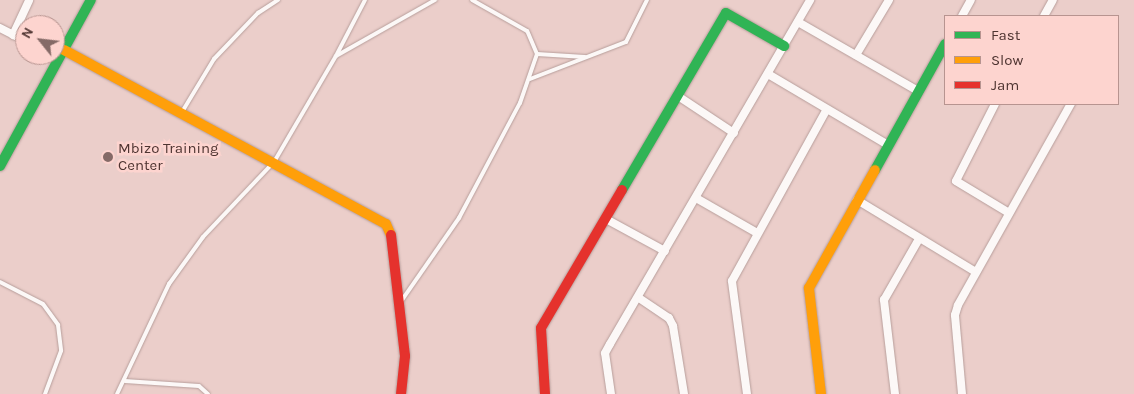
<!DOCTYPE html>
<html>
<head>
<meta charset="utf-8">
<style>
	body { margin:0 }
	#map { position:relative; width:1134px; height:394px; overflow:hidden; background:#ebceca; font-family:Karla,sans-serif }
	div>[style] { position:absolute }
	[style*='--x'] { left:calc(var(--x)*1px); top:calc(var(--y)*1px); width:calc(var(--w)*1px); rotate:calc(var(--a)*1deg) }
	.roads { filter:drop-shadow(0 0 1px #b79e9b) drop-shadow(0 0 1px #b79e9b) }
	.lane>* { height:4px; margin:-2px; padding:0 2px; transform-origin:2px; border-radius:2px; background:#fcf8f7 }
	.street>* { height:8px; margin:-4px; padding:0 4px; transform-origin:4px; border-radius:4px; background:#fcf8f7 }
	.fast>* { height:10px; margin:-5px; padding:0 5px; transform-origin:5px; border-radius:5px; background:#30b455 }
	.slow>* { height:10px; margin:-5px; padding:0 5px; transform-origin:5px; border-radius:5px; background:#ff9f0a }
	.jam>* { height:10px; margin:-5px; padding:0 5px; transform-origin:5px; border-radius:5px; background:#e5322d }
	.dots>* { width:14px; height:14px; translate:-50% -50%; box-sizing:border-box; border:2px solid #fdd4cf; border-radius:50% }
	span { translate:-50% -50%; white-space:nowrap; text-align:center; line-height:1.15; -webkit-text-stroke:5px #fdd4cf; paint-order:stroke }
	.poi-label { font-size:15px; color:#4e3431 }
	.left { translate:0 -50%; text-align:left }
	.legend { position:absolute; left:944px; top:15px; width:175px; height:90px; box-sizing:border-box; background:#fdd4cf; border:1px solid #b79490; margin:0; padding:6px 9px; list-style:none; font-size:15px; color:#4e3431 }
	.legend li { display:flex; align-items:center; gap:10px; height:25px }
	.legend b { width:25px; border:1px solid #b79490 }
	.north { position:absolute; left:15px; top:15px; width:50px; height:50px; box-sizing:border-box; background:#fdd4cf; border:1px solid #b79490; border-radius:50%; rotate:299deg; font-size:14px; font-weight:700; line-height:20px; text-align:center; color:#4e3431 }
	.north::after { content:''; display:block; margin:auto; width:18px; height:22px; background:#856a67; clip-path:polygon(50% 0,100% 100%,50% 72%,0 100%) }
</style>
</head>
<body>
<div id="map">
	<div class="roads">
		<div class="lane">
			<i style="--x:337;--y:54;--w:61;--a:-62.6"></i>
			<i style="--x:537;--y:54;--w:48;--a:3.6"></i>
			<i style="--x:530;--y:79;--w:103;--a:-21.1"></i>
			<i style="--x:626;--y:42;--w:47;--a:-63.4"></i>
			<i style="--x:182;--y:112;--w:62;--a:-58.9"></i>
			<i style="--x:214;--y:59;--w:64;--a:-46.3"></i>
			<i style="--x:258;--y:13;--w:24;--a:-33"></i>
			<i style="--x:0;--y:282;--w:48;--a:27.1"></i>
			<i style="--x:43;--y:304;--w:26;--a:54"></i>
			<i style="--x:58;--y:325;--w:26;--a:83"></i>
			<i style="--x:61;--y:351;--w:46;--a:110.4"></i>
			<i style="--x:402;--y:300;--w:100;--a:-55.2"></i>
			<i style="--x:459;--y:218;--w:130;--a:-62.1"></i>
			<i style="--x:520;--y:103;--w:52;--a:-70.9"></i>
			<i style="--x:537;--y:54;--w:25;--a:-113"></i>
			<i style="--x:527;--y:31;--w:63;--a:-150.6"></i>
			<i style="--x:125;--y:381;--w:74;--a:3.9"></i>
			<i style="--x:199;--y:386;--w:12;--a:42"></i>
			<i style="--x:117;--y:394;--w:122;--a:-64.7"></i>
			<i style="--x:169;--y:284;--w:58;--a:-54.1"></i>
			<i style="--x:203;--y:237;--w:103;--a:-46.6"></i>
			<i style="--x:274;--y:162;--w:123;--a:-59.7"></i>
			<i style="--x:336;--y:56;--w:114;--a:-29.5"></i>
		</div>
		<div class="street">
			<i style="--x:962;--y:16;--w:18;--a:-61"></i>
			<i style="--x:1044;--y:16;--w:18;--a:-61"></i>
			<i style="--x:798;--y:22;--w:138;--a:29.9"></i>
			<i style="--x:0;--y:28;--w:28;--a:27"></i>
			<i style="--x:13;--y:35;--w:38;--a:-65"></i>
			<i style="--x:856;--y:55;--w:64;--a:-59"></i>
			<i style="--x:768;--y:74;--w:139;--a:30.6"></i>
			<i style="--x:678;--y:96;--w:67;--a:33.5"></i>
			<i style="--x:995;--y:104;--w:86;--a:116.9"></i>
			<i style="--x:956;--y:181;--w:62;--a:31.1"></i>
			<i style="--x:696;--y:198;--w:70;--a:29.8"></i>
			<i style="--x:857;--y:200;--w:139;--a:31.2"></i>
			<i style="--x:606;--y:219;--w:67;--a:28.5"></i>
			<i style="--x:639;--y:298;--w:36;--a:34"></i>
			<i style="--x:669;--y:318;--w:9;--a:63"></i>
			<i style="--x:673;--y:326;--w:69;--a:80.8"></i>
			<i style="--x:611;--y:394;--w:41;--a:-98.3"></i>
			<i style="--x:605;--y:353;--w:10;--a:-61"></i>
			<i style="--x:610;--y:344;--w:398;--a:-59.8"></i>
			<i style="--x:747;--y:394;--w:114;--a:-97.6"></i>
			<i style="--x:732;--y:281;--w:196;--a:-61.1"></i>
			<i style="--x:895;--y:394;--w:95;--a:-96.7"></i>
			<i style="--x:884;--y:300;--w:70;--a:-60.2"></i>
			<i style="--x:962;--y:394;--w:79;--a:-95.1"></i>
			<i style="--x:955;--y:315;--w:10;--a:-73"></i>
			<i style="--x:958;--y:305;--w:231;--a:-60.7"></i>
		</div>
		<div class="fast">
			<i style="--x:0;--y:166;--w:189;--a:-61.3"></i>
			<i style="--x:875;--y:170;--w:144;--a:-60.9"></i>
			<i style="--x:622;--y:190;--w:205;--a:-59.6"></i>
			<i style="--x:726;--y:13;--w:67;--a:29.6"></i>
		</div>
		<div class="slow">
			<i style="--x:64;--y:50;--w:366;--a:28.4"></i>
			<i style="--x:386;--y:224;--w:12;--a:66"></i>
			<i style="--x:821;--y:394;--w:107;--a:-96.5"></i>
			<i style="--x:809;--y:288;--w:135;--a:-60.8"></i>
		</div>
		<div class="jam">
			<i style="--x:391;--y:235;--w:122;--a:83.4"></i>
			<i style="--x:405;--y:356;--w:38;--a:96"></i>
			<i style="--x:545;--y:394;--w:66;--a:-93.5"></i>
			<i style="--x:541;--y:328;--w:160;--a:-59.6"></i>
		</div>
	</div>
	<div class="dots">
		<i style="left:108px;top:157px;background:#856a67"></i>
	</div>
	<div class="poi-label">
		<span class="left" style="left:118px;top:157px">Mbizo Training<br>Center</span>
	</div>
	<ul class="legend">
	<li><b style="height:6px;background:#30b455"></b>Fast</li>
	<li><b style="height:6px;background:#ff9f0a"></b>Slow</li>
	<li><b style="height:6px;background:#e5322d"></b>Jam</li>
	</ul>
	<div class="north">N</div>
</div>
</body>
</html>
